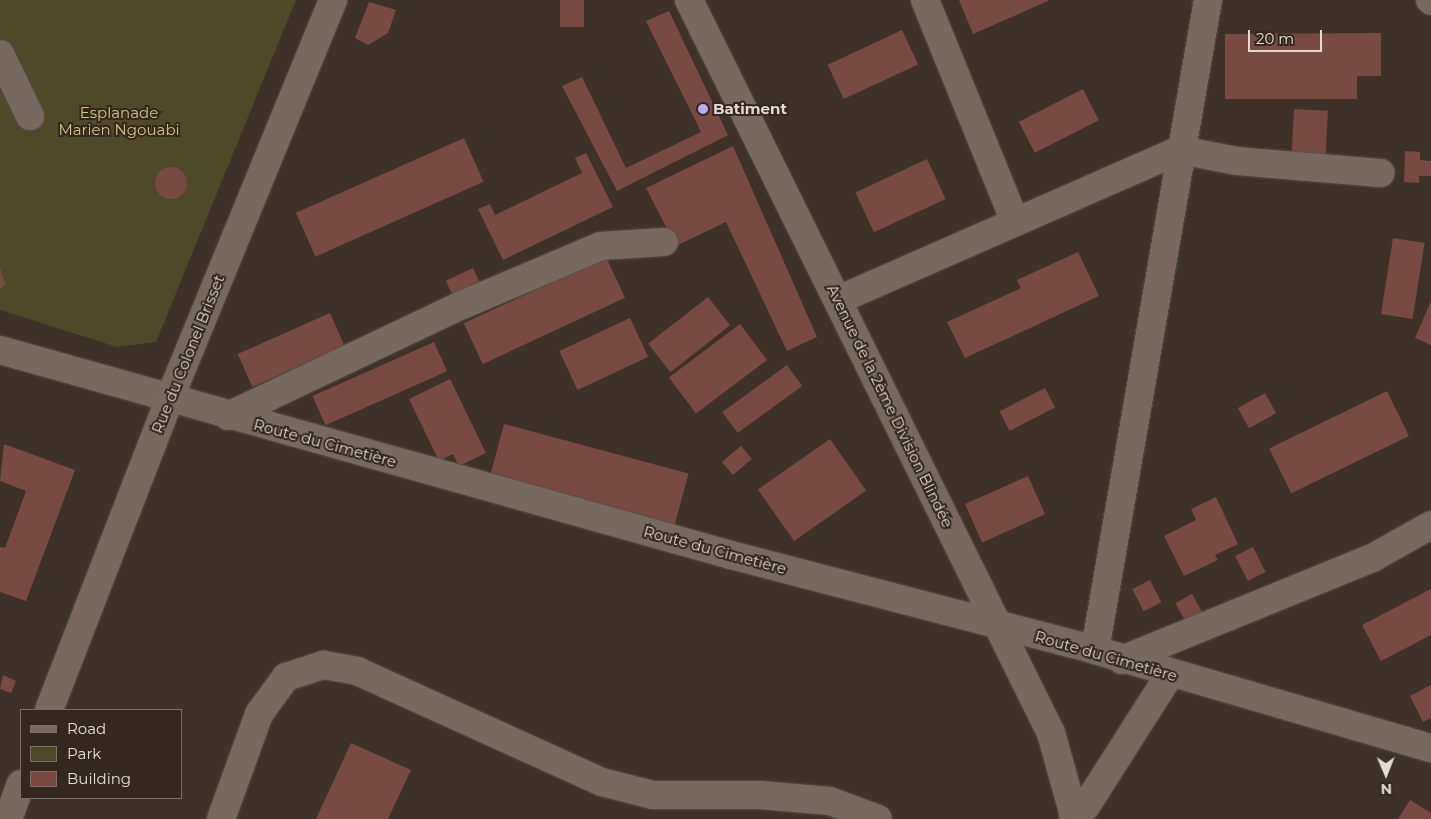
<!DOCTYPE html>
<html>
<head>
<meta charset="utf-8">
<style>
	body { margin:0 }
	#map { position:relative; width:1431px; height:819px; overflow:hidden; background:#3e3129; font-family:Montserrat,sans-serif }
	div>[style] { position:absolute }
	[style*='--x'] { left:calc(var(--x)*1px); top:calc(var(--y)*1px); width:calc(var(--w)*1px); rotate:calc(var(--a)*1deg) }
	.green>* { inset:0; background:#4d4929 }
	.building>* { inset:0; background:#794a43; transform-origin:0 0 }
	.round { border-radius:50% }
	.roads { filter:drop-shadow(0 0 1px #594f49) drop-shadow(0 0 1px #594f49) }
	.minor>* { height:28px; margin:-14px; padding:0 14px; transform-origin:14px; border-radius:14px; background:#776960 }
	.dots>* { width:14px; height:14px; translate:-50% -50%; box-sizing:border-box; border:2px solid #33271f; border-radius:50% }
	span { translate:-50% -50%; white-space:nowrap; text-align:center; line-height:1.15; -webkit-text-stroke:4px #33271f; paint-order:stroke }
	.poi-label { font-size:15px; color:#e2dad5; font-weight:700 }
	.left { translate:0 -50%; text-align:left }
	.park-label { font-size:15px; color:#cfc479 }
	.street-label { font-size:15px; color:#e2dad5 }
	.legend { position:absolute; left:20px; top:709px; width:162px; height:90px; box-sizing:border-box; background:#33271f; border:1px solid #796f68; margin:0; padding:6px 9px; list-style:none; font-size:15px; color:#e2dad5 }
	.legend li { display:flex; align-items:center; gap:10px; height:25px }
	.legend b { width:25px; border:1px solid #796f68 }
	.north { position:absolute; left:1361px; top:749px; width:50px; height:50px; -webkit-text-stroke:4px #33271f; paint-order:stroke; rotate:179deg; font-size:14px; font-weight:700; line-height:20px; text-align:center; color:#e2dad5 }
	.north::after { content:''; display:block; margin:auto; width:18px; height:22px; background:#e2dad5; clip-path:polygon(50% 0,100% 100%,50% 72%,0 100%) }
	.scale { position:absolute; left:1248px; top:30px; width:74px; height:22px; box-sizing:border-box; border:2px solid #e2dad5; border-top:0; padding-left:6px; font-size:15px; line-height:18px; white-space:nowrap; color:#e2dad5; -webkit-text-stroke:4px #33271f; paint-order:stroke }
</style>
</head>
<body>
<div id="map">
	<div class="green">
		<i style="clip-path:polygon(0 0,296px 0,156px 342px,117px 347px,0 310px)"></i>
	</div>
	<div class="building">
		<i style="left:560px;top:0;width:24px;height:27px"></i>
		<i style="clip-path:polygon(959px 0,1048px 0,1048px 1px,973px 34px)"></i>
		<i style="clip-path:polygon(369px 2px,396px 10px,388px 33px,368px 45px,355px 38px)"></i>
		<i style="clip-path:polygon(669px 11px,728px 135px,617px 191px,562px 86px,582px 77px,626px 168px,701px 132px,646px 21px)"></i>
		<i style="left:902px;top:30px;width:38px;height:82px;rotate:65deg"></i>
		<i style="clip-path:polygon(1381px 33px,1381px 76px,1357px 76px,1357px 99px,1225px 99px,1225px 34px)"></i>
		<i style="left:1083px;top:89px;width:35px;height:72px;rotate:63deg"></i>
		<i style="left:1294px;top:109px;width:34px;height:53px;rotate:3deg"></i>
		<i style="left:464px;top:138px;width:48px;height:184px;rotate:66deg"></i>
		<i style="clip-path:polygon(733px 146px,817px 337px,787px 351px,726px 222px,676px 246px,646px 188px)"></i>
		<i style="clip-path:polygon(1405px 151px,1420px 152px,1420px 160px,1431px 161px,1431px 176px,1419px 176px,1419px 183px,1404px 182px)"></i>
		<i style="clip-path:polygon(586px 153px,613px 207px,503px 260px,478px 209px,490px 204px,495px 215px,582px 173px,575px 158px)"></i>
		<i style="left:927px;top:159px;width:44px;height:79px;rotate:65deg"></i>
		<i class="round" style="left:155px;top:167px;width:32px;height:32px"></i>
		<i style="left:1393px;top:238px;width:32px;height:77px;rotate:9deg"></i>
		<i style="clip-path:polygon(1078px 252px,1099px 296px,965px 358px,947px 322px,1021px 288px,1017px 280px)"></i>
		<i style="left:606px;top:257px;width:45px;height:157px;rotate:65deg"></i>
		<i style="clip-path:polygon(0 267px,5px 284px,0 289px)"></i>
		<i style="left:473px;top:268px;width:23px;height:30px;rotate:65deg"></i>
		<i style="left:708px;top:297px;width:36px;height:76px;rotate:52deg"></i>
		<i style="clip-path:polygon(1431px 301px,1431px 345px,1415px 338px)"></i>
		<i style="left:330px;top:313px;width:36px;height:101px;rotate:66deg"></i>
		<i style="left:630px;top:318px;width:43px;height:78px;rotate:65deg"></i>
		<i style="left:740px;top:324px;width:45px;height:89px;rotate:53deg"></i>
		<i style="left:434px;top:342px;width:32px;height:133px;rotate:66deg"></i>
		<i style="left:787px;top:365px;width:26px;height:80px;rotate:54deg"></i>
		<i style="clip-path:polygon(450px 379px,486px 453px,459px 466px,453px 454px,439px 461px,409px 399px)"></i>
		<i style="left:1045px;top:388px;width:22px;height:51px;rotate:63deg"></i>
		<i style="left:1387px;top:391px;width:50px;height:131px;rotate:64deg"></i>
		<i style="left:1265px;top:393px;width:23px;height:31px;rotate:61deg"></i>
		<i style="left:504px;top:424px;width:191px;height:55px;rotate:15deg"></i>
		<i style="left:830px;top:439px;width:63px;height:88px;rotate:55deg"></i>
		<i style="clip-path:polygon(4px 444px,75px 470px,26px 601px,0 592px,0 547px,5px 548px,26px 491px,0 481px)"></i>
		<i style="left:741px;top:446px;width:17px;height:25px;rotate:50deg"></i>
		<i style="left:1028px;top:476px;width:42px;height:69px;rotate:66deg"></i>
		<i style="clip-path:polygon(1216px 497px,1238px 544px,1215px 555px,1218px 560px,1184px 576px,1164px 536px,1196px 520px,1191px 509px)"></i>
		<i style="left:1253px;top:547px;width:28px;height:20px;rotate:63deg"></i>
		<i style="left:1150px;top:580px;width:25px;height:20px;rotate:63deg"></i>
		<i style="clip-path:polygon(1431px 589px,1431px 635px,1381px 661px,1362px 625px)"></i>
		<i style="left:1192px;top:594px;width:21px;height:19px;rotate:61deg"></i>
		<i style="clip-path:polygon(3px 675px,16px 681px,11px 693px,0 689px)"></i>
		<i style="clip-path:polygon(1431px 685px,1431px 718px,1423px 722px,1410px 696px)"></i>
		<i style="clip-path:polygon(351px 743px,411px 770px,388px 819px,316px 819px)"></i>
		<i style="clip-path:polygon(1410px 800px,1431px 813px,1431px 819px,1398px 819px)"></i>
	</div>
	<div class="roads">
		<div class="minor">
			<i style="--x:689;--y:0;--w:818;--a:63.72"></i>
			<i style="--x:1051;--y:733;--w:89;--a:74.4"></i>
			<i style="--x:925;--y:0;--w:240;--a:67.9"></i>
			<i style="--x:1430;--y:0;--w:1;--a:45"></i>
			<i style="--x:0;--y:54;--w:69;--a:64.2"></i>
			<i style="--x:838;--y:300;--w:373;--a:-23.7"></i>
			<i style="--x:1180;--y:150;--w:58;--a:10.9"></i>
			<i style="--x:1237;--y:161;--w:144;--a:4.8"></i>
			<i style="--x:0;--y:350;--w:759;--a:15.67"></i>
			<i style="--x:731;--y:555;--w:376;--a:14.6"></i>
			<i style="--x:1095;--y:650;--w:350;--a:16.3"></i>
			<i style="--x:228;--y:416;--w:259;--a:-25.4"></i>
			<i style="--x:462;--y:305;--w:151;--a:-23"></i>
			<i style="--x:601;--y:246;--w:63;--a:-3.6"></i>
			<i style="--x:1095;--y:650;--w:660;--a:-80.14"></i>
			<i style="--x:1122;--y:660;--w:272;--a:-22.2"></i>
			<i style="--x:1374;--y:557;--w:65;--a:-29.3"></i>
			<i style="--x:49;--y:710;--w:332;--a:-68.8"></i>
			<i style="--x:169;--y:400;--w:432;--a:-67.7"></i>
			<i style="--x:1073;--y:815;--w:16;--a:-35"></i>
			<i style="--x:1086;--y:806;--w:156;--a:-57.5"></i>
			<i style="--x:8;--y:819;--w:37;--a:-70"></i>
			<i style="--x:221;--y:819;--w:112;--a:-70.1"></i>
			<i style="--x:259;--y:714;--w:46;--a:-53.9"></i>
			<i style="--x:286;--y:677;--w:40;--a:-18"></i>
			<i style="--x:324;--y:665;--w:34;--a:10"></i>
			<i style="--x:357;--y:671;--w:269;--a:24.4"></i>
			<i style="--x:602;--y:782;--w:53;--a:14.3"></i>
			<i style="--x:653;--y:795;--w:107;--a:0"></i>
			<i style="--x:760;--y:795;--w:70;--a:4.9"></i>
			<i style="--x:830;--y:801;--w:51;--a:20.6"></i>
		</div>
	</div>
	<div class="dots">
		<i style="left:703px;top:109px;background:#b8abf7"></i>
	</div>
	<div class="poi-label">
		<span class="left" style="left:713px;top:109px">Batiment</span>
	</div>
	<div class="park-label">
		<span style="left:119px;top:121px">Esplanade<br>Marien Ngouabi</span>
	</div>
	<div class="street-label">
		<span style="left:188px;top:354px;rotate:-68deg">Rue du Colonel Brisset</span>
		<span style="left:890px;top:406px;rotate:64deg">Avenue de la 2ème Division Blindée</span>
		<span style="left:325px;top:443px;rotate:15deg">Route du Cimetière</span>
		<span style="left:715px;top:550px;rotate:15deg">Route du Cimetière</span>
		<span style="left:1106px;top:656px;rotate:16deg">Route du Cimetière</span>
	</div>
	<ul class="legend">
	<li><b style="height:6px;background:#776960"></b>Road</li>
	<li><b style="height:14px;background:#4d4929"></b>Park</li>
	<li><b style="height:14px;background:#794a43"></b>Building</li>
	</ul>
	<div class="north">N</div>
	<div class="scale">20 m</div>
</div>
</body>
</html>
